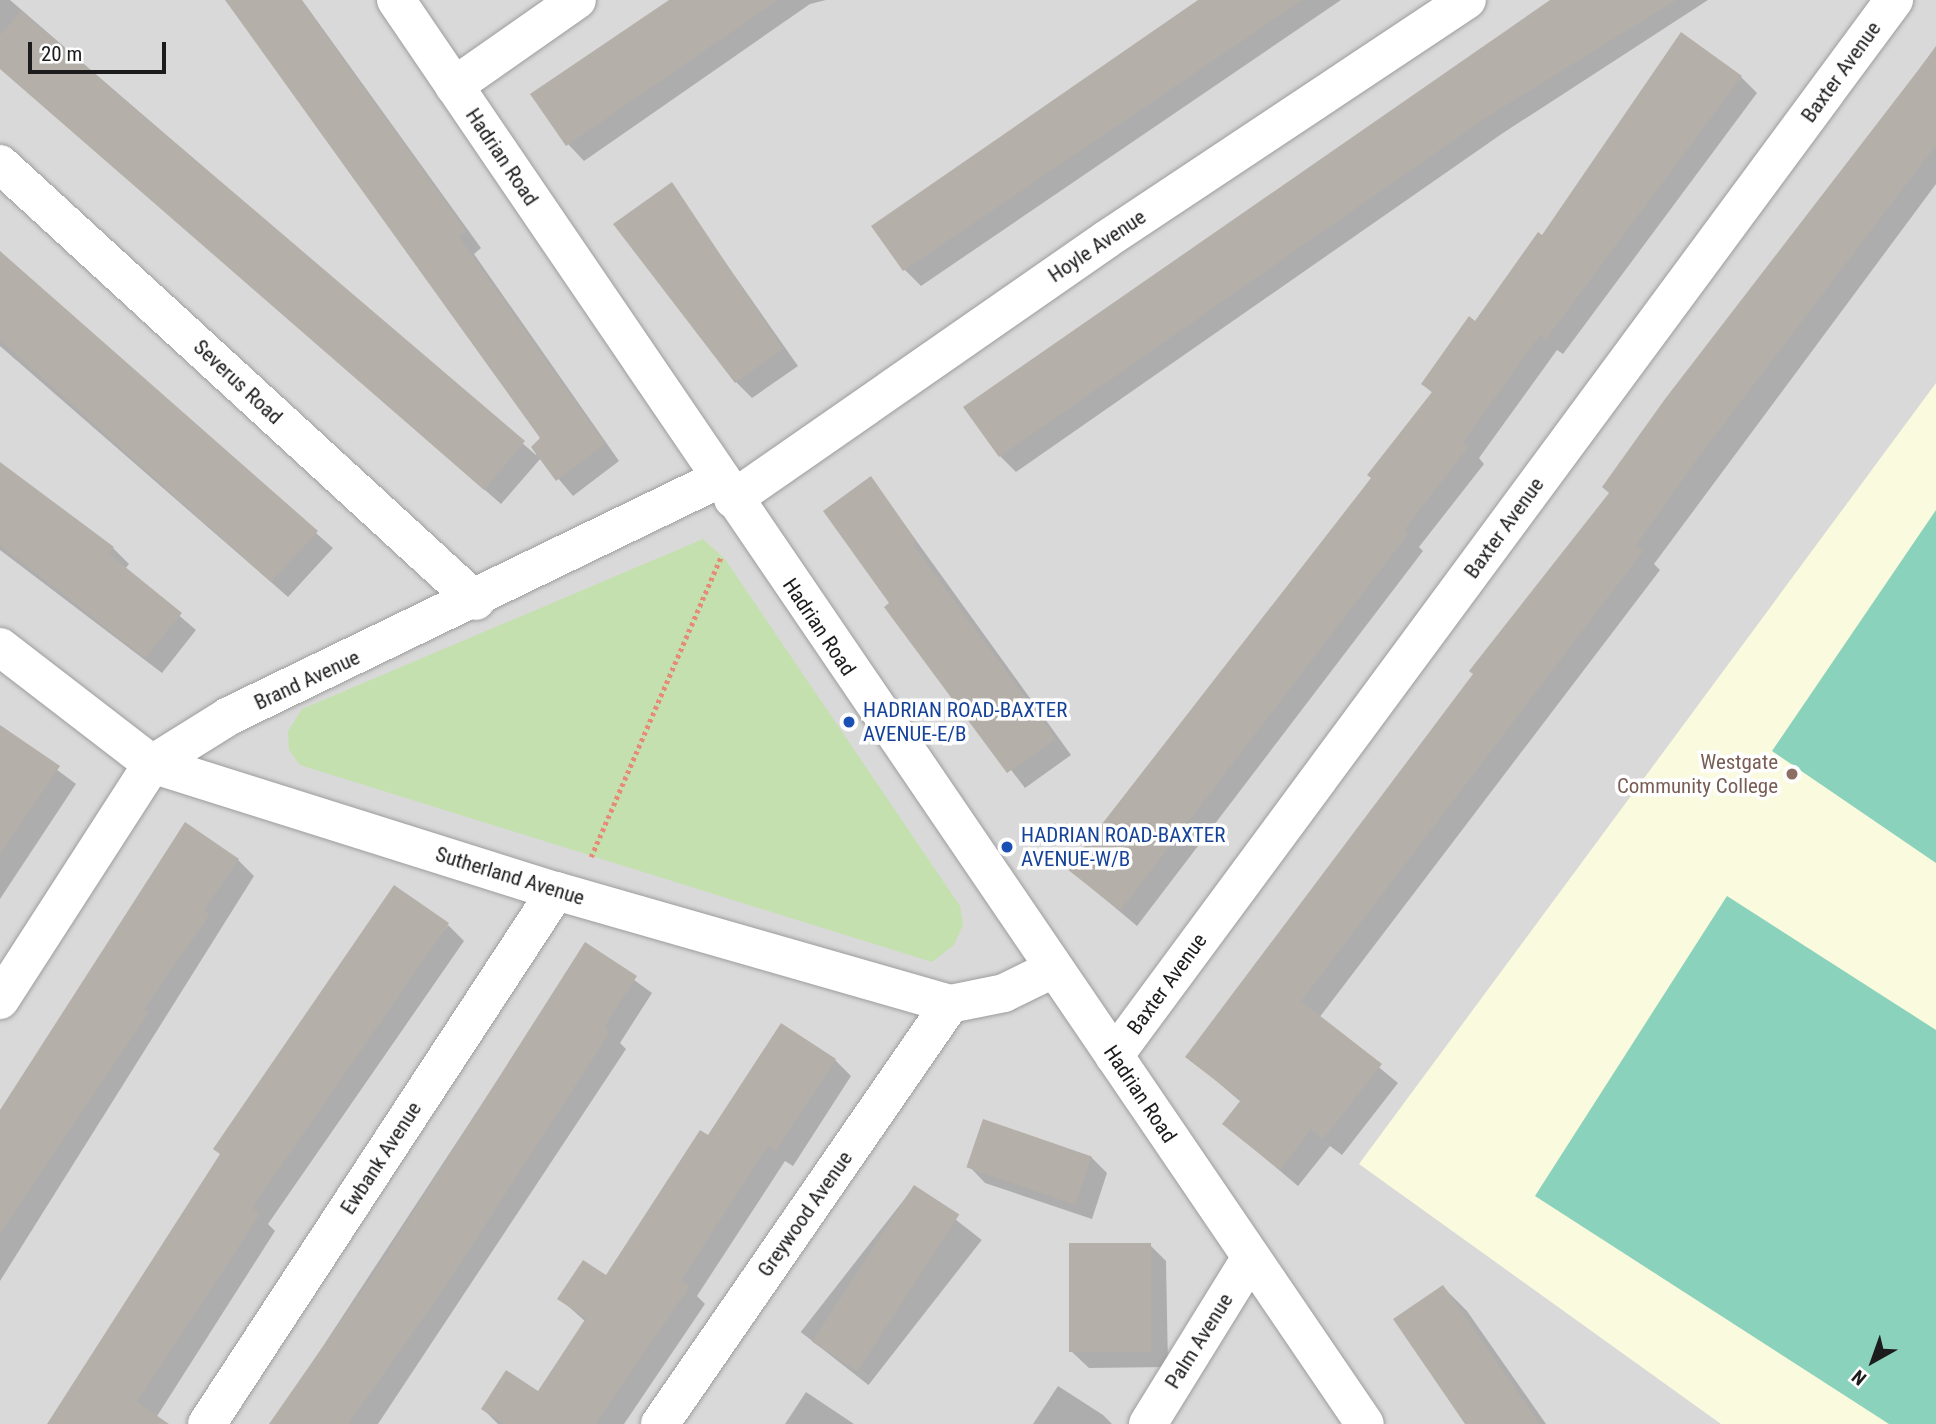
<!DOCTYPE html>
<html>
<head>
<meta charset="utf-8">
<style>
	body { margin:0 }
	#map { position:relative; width:1936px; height:1424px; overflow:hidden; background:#eceae3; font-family:"Roboto Condensed",sans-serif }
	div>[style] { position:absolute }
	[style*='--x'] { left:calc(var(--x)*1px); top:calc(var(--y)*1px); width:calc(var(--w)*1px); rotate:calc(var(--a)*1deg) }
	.residential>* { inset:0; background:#dad9d9; transform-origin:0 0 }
	.education>* { inset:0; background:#f9fade }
	.grass>* { inset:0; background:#c4e0af }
	.pitch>* { inset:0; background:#8ad2bb }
	.shadow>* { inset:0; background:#0003; transform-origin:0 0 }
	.building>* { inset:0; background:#b5afa9; transform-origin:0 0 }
	.path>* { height:4.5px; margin-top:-2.25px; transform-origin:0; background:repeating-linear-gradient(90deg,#e78b79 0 3.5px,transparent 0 7px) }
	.roads { filter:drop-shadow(0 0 2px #9d9d9d) drop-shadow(0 0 2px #9d9d9d) }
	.minor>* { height:38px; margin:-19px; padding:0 19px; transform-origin:19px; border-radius:19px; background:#fff }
	.dots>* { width:19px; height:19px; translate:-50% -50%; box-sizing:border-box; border:4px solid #fff; border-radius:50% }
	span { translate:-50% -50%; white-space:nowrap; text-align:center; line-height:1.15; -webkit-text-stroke:7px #fff; paint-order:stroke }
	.street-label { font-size:21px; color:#1c1c1c }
	.transit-label { font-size:21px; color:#164399 }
	.left { translate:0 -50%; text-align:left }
	.education-label { font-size:21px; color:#785e54 }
	.right { translate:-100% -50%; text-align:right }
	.north { position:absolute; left:1838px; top:1326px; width:70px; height:70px; -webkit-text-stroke:5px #fff; paint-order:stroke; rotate:220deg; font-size:19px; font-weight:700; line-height:28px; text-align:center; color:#1c1c1c }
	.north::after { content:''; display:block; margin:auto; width:24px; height:32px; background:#1c1c1c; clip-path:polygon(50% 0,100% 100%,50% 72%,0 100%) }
	.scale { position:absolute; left:28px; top:42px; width:138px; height:32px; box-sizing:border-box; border:4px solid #1c1c1c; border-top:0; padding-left:9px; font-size:21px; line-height:24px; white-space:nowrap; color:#1c1c1c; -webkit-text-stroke:5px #fff; paint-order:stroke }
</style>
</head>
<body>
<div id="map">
	<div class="residential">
		<i style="left:0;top:0;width:1936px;height:1424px"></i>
	</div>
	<div class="education">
		<i style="clip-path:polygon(1936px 383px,1936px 1424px,1721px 1424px,1359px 1164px)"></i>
	</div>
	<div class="grass">
		<i style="clip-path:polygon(703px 539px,725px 559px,960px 906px,963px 925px,954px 945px,932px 962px,300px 765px,289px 750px,288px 731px,302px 709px)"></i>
	</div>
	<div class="pitch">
		<i style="clip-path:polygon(1936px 510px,1936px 863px,1772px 751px)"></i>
		<i style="clip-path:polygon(1727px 896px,1936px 1030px,1936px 1424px,1889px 1424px,1535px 1196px)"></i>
	</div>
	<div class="shadow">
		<i style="clip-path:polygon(0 0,10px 0,536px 455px,542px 439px,236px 0,302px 0,481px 248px,474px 254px,619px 461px,573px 496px,541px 458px,501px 504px,0 67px)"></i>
		<i style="clip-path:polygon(673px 0,826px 0,810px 4px,584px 161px,568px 144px)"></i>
		<i style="clip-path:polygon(1199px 0,1341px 0,921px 286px,905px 270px,874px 227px)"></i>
		<i style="clip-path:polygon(1552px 0,1708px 0,1503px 133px,1016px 472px,1000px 456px,966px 408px)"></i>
		<i style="clip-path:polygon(1936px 46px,1936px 184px,1654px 564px,1660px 570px,1319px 1018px,1398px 1083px,1342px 1155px,1330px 1146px,1298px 1186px,1224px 1124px,1241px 1102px,1187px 1056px,1611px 494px)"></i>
		<i style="clip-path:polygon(1741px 77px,1757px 93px,1563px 354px,1557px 350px,1479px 458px,1484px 464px,1419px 547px,1423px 551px,1137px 926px,1069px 869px,1373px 479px,1433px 393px,1423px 384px,1475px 323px)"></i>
		<i style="clip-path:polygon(671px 185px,798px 366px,752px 398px,736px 382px)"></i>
		<i style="clip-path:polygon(0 255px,333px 548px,288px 597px,0 346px)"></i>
		<i style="clip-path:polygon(0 464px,113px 548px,129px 564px,125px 569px,196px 630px,162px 673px,0 550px)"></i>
		<i style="clip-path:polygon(871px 478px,1071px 755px,1025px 788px,886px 607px,891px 604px)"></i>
		<i style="clip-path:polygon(0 727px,76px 784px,0 899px)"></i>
		<i style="clip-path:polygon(238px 860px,254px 876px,0 1281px,0 1112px)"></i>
		<i style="clip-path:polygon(448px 925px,464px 941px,268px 1224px,275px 1231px,152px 1424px,49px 1424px)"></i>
		<i style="clip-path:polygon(586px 945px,652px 993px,620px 1043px,626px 1049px,378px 1424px,272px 1424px)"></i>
		<i style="clip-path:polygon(835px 1060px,851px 1076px,793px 1166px,785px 1161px,697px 1296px,705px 1304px,624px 1424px,498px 1424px,483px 1409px,539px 1393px,586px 1322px,560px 1299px,606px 1277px,708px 1138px)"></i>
		<i style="clip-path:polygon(1091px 1157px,1107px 1173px,1092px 1219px,985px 1183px,969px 1166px)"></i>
		<i style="left:914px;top:1187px;width:86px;height:184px;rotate:38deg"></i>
		<i style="clip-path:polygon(1150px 1245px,1166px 1261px,1168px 1367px,1089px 1368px,1072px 1352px)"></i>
		<i style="clip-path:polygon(1443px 1287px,1467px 1311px,1546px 1424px,1470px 1424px)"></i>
		<i style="clip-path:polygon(1058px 1386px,1103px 1415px,1112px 1424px,1033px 1424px)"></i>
		<i style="clip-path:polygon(806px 1392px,854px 1424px,785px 1424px)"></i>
	</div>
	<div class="building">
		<i style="clip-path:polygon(225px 0,301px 0,466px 231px,459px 237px,605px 444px,556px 481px,531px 447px,540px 438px)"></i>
		<i style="clip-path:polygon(669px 0,778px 0,566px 146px,530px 94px)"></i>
		<i style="clip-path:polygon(1198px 0,1302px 0,903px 271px,871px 226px)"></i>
		<i style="clip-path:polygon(1550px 0,1676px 0,1487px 117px,999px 457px,963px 407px)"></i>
		<i style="clip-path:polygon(21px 11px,525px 441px,484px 490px,0 69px,0 35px)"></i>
		<i style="clip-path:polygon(1681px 32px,1742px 76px,1546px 339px,1540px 335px,1463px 442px,1469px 446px,1404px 530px,1408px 534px,1120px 911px,1067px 869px,1371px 478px,1367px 475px,1432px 392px,1421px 384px,1469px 316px,1475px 321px,1538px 232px,1542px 235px)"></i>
		<i style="clip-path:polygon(1936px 47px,1936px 145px,1700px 455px,1636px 545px,1643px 551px,1301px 1001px,1382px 1064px,1323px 1139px,1311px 1129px,1280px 1170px,1222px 1124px,1241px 1100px,1185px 1057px,1473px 674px,1469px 671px,1609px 493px,1602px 487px,1665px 399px)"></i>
		<i style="clip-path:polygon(672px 182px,783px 349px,735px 383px,613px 224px)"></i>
		<i style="clip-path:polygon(0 251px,318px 531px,271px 582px,0 340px)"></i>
		<i style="clip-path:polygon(0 462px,114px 547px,108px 553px,182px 613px,145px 658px,0 545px)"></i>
		<i style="clip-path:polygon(871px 476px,917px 542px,913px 545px,1056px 739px,1007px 773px,884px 607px,889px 603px,823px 511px)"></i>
		<i style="clip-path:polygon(0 725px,60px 766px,0 854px)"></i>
		<i style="clip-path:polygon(185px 822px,239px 859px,204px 910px,210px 914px,144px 1009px,149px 1012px,0 1234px,0 1110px)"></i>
		<i style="clip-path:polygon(394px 885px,449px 923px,252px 1208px,260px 1214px,137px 1402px,169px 1424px,47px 1424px,220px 1154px,213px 1149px)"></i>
		<i style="clip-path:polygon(585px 942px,637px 976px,604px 1027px,610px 1032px,443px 1290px,348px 1424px,269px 1424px,377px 1269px)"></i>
		<i style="clip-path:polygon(781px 1023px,836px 1059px,776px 1151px,768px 1146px,681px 1280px,690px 1286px,595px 1424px,504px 1424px,481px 1409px,506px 1370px,538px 1391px,586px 1318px,557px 1299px,583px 1260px,606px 1275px,700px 1130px,708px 1135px)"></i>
		<i style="left:983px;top:1119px;width:115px;height:51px;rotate:19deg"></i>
		<i style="left:914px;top:1185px;width:54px;height:187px;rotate:33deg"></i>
		<i style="left:1069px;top:1243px;width:82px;height:109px"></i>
		<i style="clip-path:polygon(1443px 1285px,1540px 1424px,1465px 1424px,1393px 1319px)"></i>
	</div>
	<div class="path">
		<i style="--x:591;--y:857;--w:327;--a:-66.6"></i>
	</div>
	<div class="roads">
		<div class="minor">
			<i style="--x:396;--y:0;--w:1722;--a:55.77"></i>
			<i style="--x:454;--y:86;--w:150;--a:-35"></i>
			<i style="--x:0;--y:164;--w:646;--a:42.55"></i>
			<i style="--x:733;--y:499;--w:455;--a:-34.8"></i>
			<i style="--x:1107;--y:239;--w:432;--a:-33.6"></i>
			<i style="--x:0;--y:647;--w:192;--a:37.6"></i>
			<i style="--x:152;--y:764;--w:423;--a:17.5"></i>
			<i style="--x:556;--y:891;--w:410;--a:16"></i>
			<i style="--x:950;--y:1004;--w:55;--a:-11.5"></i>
			<i style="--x:1004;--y:993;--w:55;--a:-26.1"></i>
			<i style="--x:0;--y:1000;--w:281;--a:-57.2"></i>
			<i style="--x:152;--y:764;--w:91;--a:-31.9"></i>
			<i style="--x:229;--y:716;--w:544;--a:-25.81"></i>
			<i style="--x:1114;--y:1056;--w:1313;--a:-53.55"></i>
			<i style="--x:207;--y:1424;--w:637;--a:-56.78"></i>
			<i style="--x:660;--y:1424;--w:510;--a:-55.38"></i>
			<i style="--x:1148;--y:1424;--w:196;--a:-58.3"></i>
		</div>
	</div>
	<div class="dots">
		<i style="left:849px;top:722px;background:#1a4fb4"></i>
		<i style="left:1792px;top:774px;background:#8d6e63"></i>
		<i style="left:1007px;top:847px;background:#1a4fb4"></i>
	</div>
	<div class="street-label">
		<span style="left:1841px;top:72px;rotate:-54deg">Baxter Avenue</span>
		<span style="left:502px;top:157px;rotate:56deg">Hadrian Road</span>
		<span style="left:1097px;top:246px;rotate:-34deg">Hoyle Avenue</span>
		<span style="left:238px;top:382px;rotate:43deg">Severus Road</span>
		<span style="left:1504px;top:528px;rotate:-54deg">Baxter Avenue</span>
		<span style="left:819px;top:627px;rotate:56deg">Hadrian Road</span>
		<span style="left:307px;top:680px;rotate:-25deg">Brand Avenue</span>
		<span style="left:510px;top:876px;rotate:17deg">Sutherland Avenue</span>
		<span style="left:1167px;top:984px;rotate:-54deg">Baxter Avenue</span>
		<span style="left:1140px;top:1094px;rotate:56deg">Hadrian Road</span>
		<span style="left:381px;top:1158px;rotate:-57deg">Ewbank Avenue</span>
		<span style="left:805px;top:1214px;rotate:-55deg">Greywood Avenue</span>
		<span style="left:1199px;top:1341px;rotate:-58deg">Palm Avenue</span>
	</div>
	<div class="transit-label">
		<span class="left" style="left:863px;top:722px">HADRIAN ROAD-BAXTER<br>AVENUE-E/B</span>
		<span class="left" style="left:1021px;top:847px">HADRIAN ROAD-BAXTER<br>AVENUE-W/B</span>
	</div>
	<div class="education-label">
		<span class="right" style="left:1778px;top:774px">Westgate<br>Community College</span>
	</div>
	<div class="north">N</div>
	<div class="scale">20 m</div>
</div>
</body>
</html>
